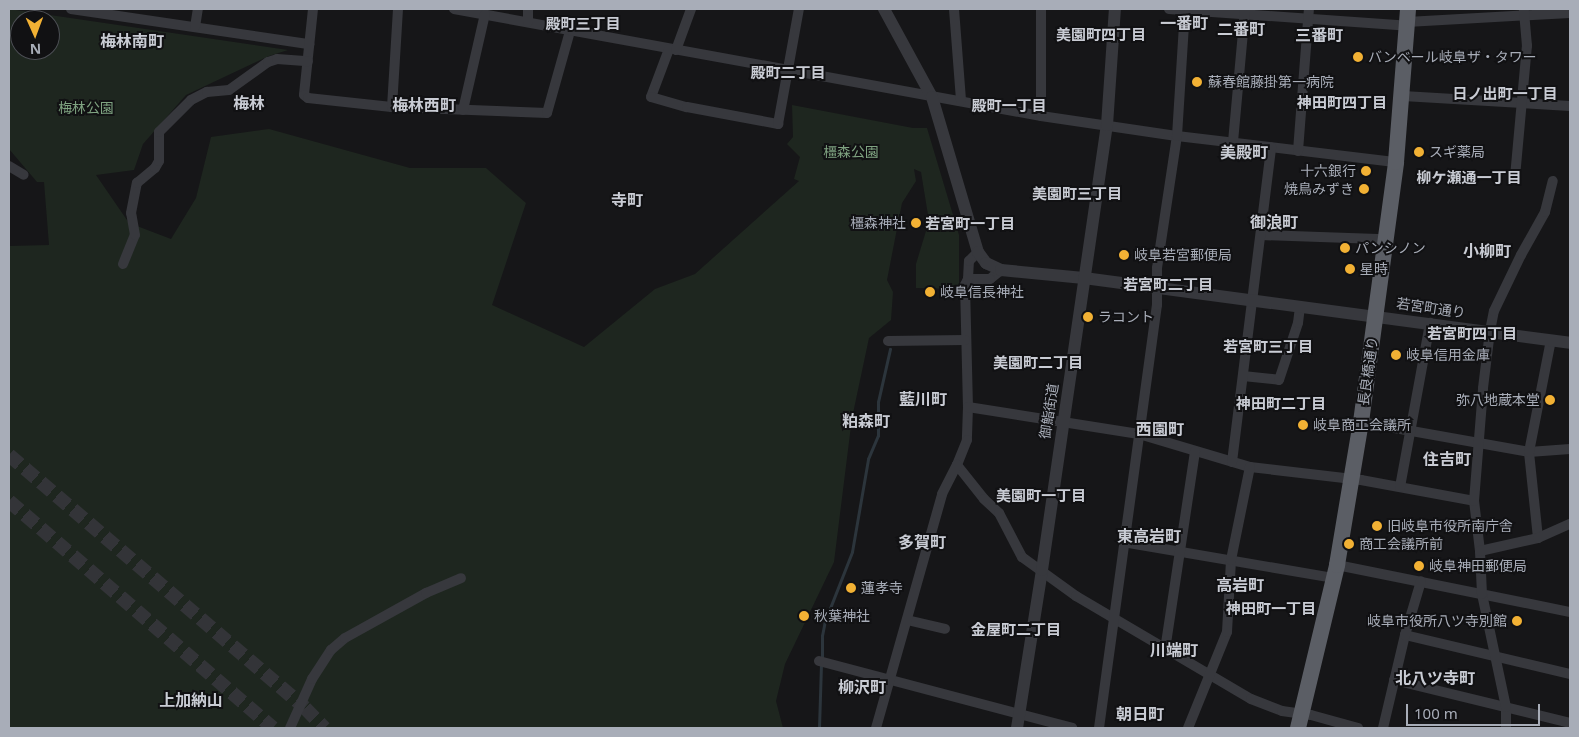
<!DOCTYPE html>
<html>
<head>
<meta charset="utf-8">
<style>
	body { margin:0 }
	#map { position:relative; width:1579px; height:737px; overflow:hidden; background:#161618; font-family:"Noto Sans","Noto Sans JP",sans-serif }
	div>[style] { position:absolute }
	[style*='--x'] { left:calc(var(--x)*1px); top:calc(var(--y)*1px); width:calc(var(--w)*1px); rotate:calc(var(--a)*1deg) }
	.green>* { inset:0; background:#1e261f }
	.stream>* { height:2.5px; margin:-1.25px; padding:0 1.25px; transform-origin:1.25px; border-radius:1.25px; background:#2c353c }
	.secondary-tunnel>* { height:14px; margin-top:-7px; transform-origin:0; background:repeating-linear-gradient(90deg,#333438 0 14px,transparent 0 21px) }
	.minor>* { height:10px; margin:-5px; padding:0 5px; transform-origin:5px; border-radius:5px; background:#37383d }
	.tertiary>* { height:12px; margin:-6px; padding:0 6px; transform-origin:6px; border-radius:6px; background:#37383d }
	.trunk>* { height:16px; margin:-8px; padding:0 8px; transform-origin:8px; border-radius:8px; background:#5b5e65 }
	.dots>* { width:14px; height:14px; translate:-50% -50%; box-sizing:border-box; border:2px solid #111113; border-radius:50% }
	span { translate:-50% -50%; white-space:nowrap; text-align:center; line-height:1.15; -webkit-text-stroke:4px #111113; paint-order:stroke }
	.poi-label { font-size:14px; color:#a8adb8 }
	.left { translate:0 -50%; text-align:left }
	.right { translate:-100% -50%; text-align:right }
	.park-label { font-size:14px; color:#7fa381 }
	.street-label { font-size:14px; color:#a8adb8 }
	.neighbourhood-label { font-size:15px; color:#c9ccd4; font-weight:700 }
	.quarter-label { font-size:16px; color:#c9ccd4; font-weight:700 }
	.frame { position:absolute; inset:0; border:10px solid #a8adb8; pointer-events:none }
	.north { position:absolute; left:10px; top:10px; width:50px; height:50px; box-sizing:border-box; background:#111113; border:1px solid #4d4f55; border-radius:50%; rotate:178deg; font-size:14px; font-weight:700; line-height:20px; text-align:center; color:#a8adb8 }
	.north::after { content:''; display:block; margin:auto; width:18px; height:22px; background:#f2b134; clip-path:polygon(50% 0,100% 100%,50% 72%,0 100%) }
	.scale { position:absolute; left:1406px; top:704px; width:134px; height:22px; box-sizing:border-box; border:2px solid #a8adb8; border-top:0; padding-left:6px; font-size:15px; line-height:18px; white-space:nowrap; color:#a8adb8; -webkit-text-stroke:4px #111113; paint-order:stroke }
</style>
</head>
<body>
<div id="map">
	<div class="green">
		<i style="clip-path:polygon(evenodd,9px 9px,288px 50px,269px 56px,186px 95px,143px 144px,134px 170px,96px 175px,129px 223px,171px 239px,196px 198px,211px 137px,269px 129px,410px 168px,486px 168px,526px 203px,492px 305px,584px 347px,655px 289px,695px 274px,799px 181px,794px 179px,800px 157px,787px 144px,793px 137px,792px 105px,913px 128px,927px 128px,959px 235px,959px 289px,916px 288px,916px 264px,929px 221px,921px 172px,914px 169px,916px 181px,902px 203px,887px 280px,893px 292px,891px 320px,869px 338px,852px 418px,834px 562px,785px 664px,776px 701px,783px 728px,9px 728px,9px 246px,49px 245px,44px 182px,37px 182px,9px 149px,9px 9px,20px 20px,50px 20px,50px 50px,20px 50px,20px 20px)"></i>
	</div>
	<div class="stream">
		<i style="--x:822;--y:659;--w:23;--a:-90"></i>
		<i style="--x:822;--y:636;--w:15;--a:-79"></i>
		<i style="--x:825;--y:621;--w:74;--a:-68.6"></i>
		<i style="--x:852;--y:552;--w:94;--a:-80.2"></i>
		<i style="--x:868;--y:459;--w:25;--a:-67"></i>
		<i style="--x:878;--y:436;--w:34;--a:-90"></i>
		<i style="--x:878;--y:402;--w:54;--a:-77.2"></i>
		<i style="--x:819;--y:728;--w:63;--a:-88.2"></i>
	</div>
	<div class="secondary-tunnel">
		<i style="--x:9;--y:455;--w:389;--a:40.5"></i>
		<i style="--x:305;--y:708;--w:28;--a:46"></i>
		<i style="--x:9;--y:501;--w:348;--a:40.7"></i>
	</div>
	<div class="minor">
		<i style="--x:71;--y:9;--w:241;--a:8.4"></i>
		<i style="--x:313;--y:9;--w:86;--a:96"></i>
		<i style="--x:304;--y:95;--w:5;--a:37"></i>
		<i style="--x:308;--y:98;--w:84;--a:6.1"></i>
		<i style="--x:392;--y:107;--w:155;--a:2.2"></i>
		<i style="--x:547;--y:113;--w:85;--a:-74.3"></i>
		<i style="--x:454;--y:9;--w:597;--a:10.33"></i>
		<i style="--x:1041;--y:116;--w:137;--a:8.4"></i>
		<i style="--x:1177;--y:136;--w:221;--a:6.8"></i>
		<i style="--x:954;--y:9;--w:92;--a:85.6"></i>
		<i style="--x:1169;--y:9;--w:232;--a:4"></i>
		<i style="--x:528;--y:22;--w:13;--a:-90"></i>
		<i style="--x:1407;--y:22;--w:163;--a:-3.2"></i>
		<i style="--x:195;--y:27;--w:18;--a:-81"></i>
		<i style="--x:669;--y:49;--w:51;--a:110.6"></i>
		<i style="--x:651;--y:97;--w:37;--a:16"></i>
		<i style="--x:687;--y:107;--w:93;--a:10.6"></i>
		<i style="--x:778;--y:124;--w:117;--a:-79.7"></i>
		<i style="--x:676;--y:50;--w:44;--a:-69.9"></i>
		<i style="--x:1403;--y:96;--w:167;--a:3.4"></i>
		<i style="--x:392;--y:107;--w:98;--a:-86.5"></i>
		<i style="--x:463;--y:110;--w:98;--a:-77.1"></i>
		<i style="--x:1041;--y:116;--w:107;--a:-90"></i>
		<i style="--x:1233;--y:142;--w:134;--a:-84.8"></i>
		<i style="--x:1298;--y:151;--w:142;--a:-85.6"></i>
		<i style="--x:9;--y:166;--w:17;--a:31"></i>
		<i style="--x:1515;--y:177;--w:132;--a:-84.8"></i>
		<i style="--x:1527;--y:46;--w:37;--a:-95"></i>
		<i style="--x:1261;--y:235;--w:117;--a:2"></i>
		<i style="--x:123;--y:264;--w:31;--a:-68"></i>
		<i style="--x:135;--y:235;--w:22;--a:-100"></i>
		<i style="--x:131;--y:213;--w:31;--a:-79"></i>
		<i style="--x:137;--y:183;--w:23;--a:-40"></i>
		<i style="--x:155;--y:168;--w:8;--a:-60"></i>
		<i style="--x:159;--y:161;--w:29;--a:-90"></i>
		<i style="--x:159;--y:132;--w:45;--a:-45"></i>
		<i style="--x:191;--y:100;--w:18;--a:-27"></i>
		<i style="--x:207;--y:92;--w:22;--a:-5"></i>
		<i style="--x:229;--y:90;--w:48;--a:-35.7"></i>
		<i style="--x:268;--y:62;--w:9;--a:-18"></i>
		<i style="--x:277;--y:59;--w:31;--a:4"></i>
		<i style="--x:1001;--y:270;--w:14;--a:141"></i>
		<i style="--x:990;--y:279;--w:22;--a:180"></i>
		<i style="--x:968;--y:279;--w:7;--a:117"></i>
		<i style="--x:965;--y:285;--w:122;--a:88.6"></i>
		<i style="--x:968;--y:407;--w:33;--a:92"></i>
		<i style="--x:967;--y:440;--w:27;--a:112"></i>
		<i style="--x:957;--y:465;--w:43;--a:51.5"></i>
		<i style="--x:984;--y:499;--w:21;--a:43"></i>
		<i style="--x:999;--y:513;--w:50;--a:62.4"></i>
		<i style="--x:1022;--y:557;--w:67;--a:35.8"></i>
		<i style="--x:1076;--y:596;--w:203;--a:30.5"></i>
		<i style="--x:1251;--y:699;--w:33;--a:21"></i>
		<i style="--x:1282;--y:711;--w:29;--a:8"></i>
		<i style="--x:1311;--y:715;--w:49;--a:15.5"></i>
		<i style="--x:968;--y:279;--w:18;--a:-87"></i>
		<i style="--x:969;--y:261;--w:13;--a:-45"></i>
		<i style="--x:888;--y:341;--w:77;--a:-0.7"></i>
		<i style="--x:1243;--y:376;--w:36;--a:6"></i>
		<i style="--x:1279;--y:380;--w:60;--a:-71.6"></i>
		<i style="--x:1298;--y:323;--w:17;--a:-83"></i>
		<i style="--x:968;--y:407;--w:173;--a:9"></i>
		<i style="--x:1139;--y:434;--w:116;--a:16.6"></i>
		<i style="--x:1250;--y:467;--w:112;--a:6.7"></i>
		<i style="--x:1361;--y:480;--w:115;--a:10.5"></i>
		<i style="--x:1361;--y:422;--w:171;--a:10.1"></i>
		<i style="--x:1529;--y:452;--w:41;--a:-4.2"></i>
		<i style="--x:1232;--y:462;--w:317;--a:-82.9"></i>
		<i style="--x:1400;--y:487;--w:167;--a:-79.6"></i>
		<i style="--x:1538;--y:538;--w:86;--a:-96"></i>
		<i style="--x:1529;--y:452;--w:114;--a:-78.9"></i>
		<i style="--x:1123;--y:542;--w:207;--a:9.7"></i>
		<i style="--x:1480;--y:551;--w:50;--a:-96.8"></i>
		<i style="--x:1474;--y:501;--w:113;--a:-85.4"></i>
		<i style="--x:1483;--y:388;--w:57;--a:-83"></i>
		<i style="--x:1490;--y:331;--w:20;--a:-79"></i>
		<i style="--x:1494;--y:311;--w:62;--a:-64.3"></i>
		<i style="--x:1521;--y:255;--w:49;--a:-60.8"></i>
		<i style="--x:1545;--y:212;--w:32;--a:-76"></i>
		<i style="--x:1337;--y:565;--w:238;--a:11.4"></i>
		<i style="--x:907;--y:620;--w:39;--a:13"></i>
		<i style="--x:1405;--y:635;--w:170;--a:13.3"></i>
		<i style="--x:1165;--y:650;--w:201;--a:-81.4"></i>
		<i style="--x:819;--y:661;--w:262;--a:14.8"></i>
		<i style="--x:1394;--y:680;--w:181;--a:13.7"></i>
		<i style="--x:290;--y:728;--w:54;--a:-65.8"></i>
		<i style="--x:312;--y:679;--w:35;--a:-57"></i>
		<i style="--x:331;--y:650;--w:18;--a:-41"></i>
		<i style="--x:345;--y:638;--w:93;--a:-29.1"></i>
		<i style="--x:426;--y:593;--w:38;--a:-23"></i>
		<i style="--x:876;--y:728;--w:243;--a:-74.2"></i>
		<i style="--x:942;--y:494;--w:33;--a:-63"></i>
		<i style="--x:1099;--y:728;--w:427;--a:-82.2"></i>
		<i style="--x:1157;--y:305;--w:37;--a:-90"></i>
		<i style="--x:1157;--y:268;--w:134;--a:-81.4"></i>
		<i style="--x:1177;--y:136;--w:127;--a:-86.4"></i>
		<i style="--x:1188;--y:728;--w:104;--a:-67.9"></i>
		<i style="--x:1227;--y:632;--w:72;--a:-86.8"></i>
		<i style="--x:1231;--y:560;--w:95;--a:-78.5"></i>
		<i style="--x:1383;--y:728;--w:96;--a:-76.7"></i>
		<i style="--x:1405;--y:635;--w:56;--a:-73.5"></i>
		<i style="--x:1506;--y:728;--w:21;--a:-90"></i>
		<i style="--x:1506;--y:707;--w:116;--a:-102"></i>
		<i style="--x:1482;--y:594;--w:43;--a:-92.7"></i>
		<i style="--x:1480;--y:551;--w:59;--a:-12.6"></i>
		<i style="--x:1538;--y:538;--w:35;--a:-24"></i>
	</div>
	<div class="tertiary">
		<i style="--x:884;--y:9;--w:100;--a:61.4"></i>
		<i style="--x:932;--y:97;--w:162;--a:73.5"></i>
		<i style="--x:978;--y:252;--w:14;--a:54"></i>
		<i style="--x:986;--y:263;--w:17;--a:25"></i>
		<i style="--x:1001;--y:270;--w:83;--a:5.5"></i>
		<i style="--x:1084;--y:278;--w:490;--a:7.6"></i>
		<i style="--x:1017;--y:728;--w:160;--a:-81"></i>
		<i style="--x:1042;--y:570;--w:450;--a:-81.7"></i>
		<i style="--x:1107;--y:125;--w:116;--a:-86.1"></i>
	</div>
	<div class="trunk">
		<i style="--x:1298;--y:728;--w:168;--a:-76.5"></i>
		<i style="--x:1337;--y:565;--w:145;--a:-80.5"></i>
		<i style="--x:1361;--y:422;--w:262;--a:-82.3"></i>
		<i style="--x:1396;--y:162;--w:153;--a:-85.5"></i>
	</div>
	<div class="dots">
		<i style="left:1358px;top:57px;background:#f2b134"></i>
		<i style="left:1197px;top:82px;background:#f2b134"></i>
		<i style="left:1419px;top:152px;background:#f2b134"></i>
		<i style="left:1366px;top:171px;background:#f2b134"></i>
		<i style="left:1364px;top:189px;background:#f2b134"></i>
		<i style="left:916px;top:223px;background:#f2b134"></i>
		<i style="left:1345px;top:248px;background:#f2b134"></i>
		<i style="left:1124px;top:255px;background:#f2b134"></i>
		<i style="left:1350px;top:269px;background:#f2b134"></i>
		<i style="left:930px;top:292px;background:#f2b134"></i>
		<i style="left:1088px;top:317px;background:#f2b134"></i>
		<i style="left:1396px;top:355px;background:#f2b134"></i>
		<i style="left:1550px;top:400px;background:#f2b134"></i>
		<i style="left:1303px;top:425px;background:#f2b134"></i>
		<i style="left:1377px;top:526px;background:#f2b134"></i>
		<i style="left:1349px;top:544px;background:#f2b134"></i>
		<i style="left:1419px;top:566px;background:#f2b134"></i>
		<i style="left:851px;top:588px;background:#f2b134"></i>
		<i style="left:804px;top:616px;background:#f2b134"></i>
		<i style="left:1517px;top:621px;background:#f2b134"></i>
	</div>
	<div class="poi-label">
		<span class="left" style="left:1368px;top:57px">バンベール岐阜ザ・タワー</span>
		<span class="left" style="left:1208px;top:82px">蘇春館藤掛第一病院</span>
		<span class="left" style="left:1429px;top:152px">スギ薬局</span>
		<span class="right" style="left:1356px;top:171px">十六銀行</span>
		<span class="right" style="left:1354px;top:189px">焼鳥みずき</span>
		<span class="right" style="left:906px;top:223px">橿森神社</span>
		<span class="left" style="left:1355px;top:248px">パンシノン</span>
		<span class="left" style="left:1134px;top:255px">岐阜若宮郵便局</span>
		<span class="left" style="left:1360px;top:269px">星時</span>
		<span class="left" style="left:940px;top:292px">岐阜信長神社</span>
		<span class="left" style="left:1098px;top:317px">ラコント</span>
		<span class="left" style="left:1406px;top:355px">岐阜信用金庫</span>
		<span class="right" style="left:1540px;top:400px">弥八地蔵本堂</span>
		<span class="left" style="left:1313px;top:425px">岐阜商工会議所</span>
		<span class="left" style="left:1387px;top:526px">旧岐阜市役所南庁舎</span>
		<span class="left" style="left:1359px;top:544px">商工会議所前</span>
		<span class="left" style="left:1429px;top:566px">岐阜神田郵便局</span>
		<span class="left" style="left:861px;top:588px">蓮孝寺</span>
		<span class="left" style="left:814px;top:616px">秋葉神社</span>
		<span class="right" style="left:1507px;top:621px">岐阜市役所八ツ寺別館</span>
	</div>
	<div class="park-label">
		<span style="left:86px;top:108px">梅林公園</span>
		<span style="left:851px;top:152px">橿森公園</span>
	</div>
	<div class="street-label">
		<span style="left:1431px;top:308px;rotate:8deg">若宮町通り</span>
		<span style="left:1368px;top:371px;rotate:-82deg">長良橋通り</span>
		<span style="left:1049px;top:411px;rotate:-81deg">御鮨街道</span>
	</div>
	<div class="neighbourhood-label">
		<span style="left:583px;top:24px">殿町三丁目</span>
		<span style="left:1101px;top:35px">美園町四丁目</span>
		<span style="left:788px;top:73px">殿町二丁目</span>
		<span style="left:1505px;top:94px">日ノ出町一丁目</span>
		<span style="left:1342px;top:103px">神田町四丁目</span>
		<span style="left:1009px;top:106px">殿町一丁目</span>
		<span style="left:1469px;top:178px">柳ケ瀬通一丁目</span>
		<span style="left:1077px;top:194px">美園町三丁目</span>
		<span style="left:970px;top:224px">若宮町一丁目</span>
		<span style="left:1168px;top:285px">若宮町二丁目</span>
		<span style="left:1472px;top:334px">若宮町四丁目</span>
		<span style="left:1268px;top:347px">若宮町三丁目</span>
		<span style="left:1038px;top:363px">美園町二丁目</span>
		<span style="left:1281px;top:404px">神田町二丁目</span>
		<span style="left:1041px;top:496px">美園町一丁目</span>
		<span style="left:1271px;top:609px">神田町一丁目</span>
		<span style="left:1016px;top:630px">金屋町二丁目</span>
	</div>
	<div class="quarter-label">
		<span style="left:1184px;top:23px">一番町</span>
		<span style="left:1241px;top:29px">二番町</span>
		<span style="left:1319px;top:35px">三番町</span>
		<span style="left:132px;top:41px">梅林南町</span>
		<span style="left:249px;top:103px">梅林</span>
		<span style="left:424px;top:105px">梅林西町</span>
		<span style="left:1244px;top:152px">美殿町</span>
		<span style="left:627px;top:200px">寺町</span>
		<span style="left:1274px;top:222px">御浪町</span>
		<span style="left:1487px;top:251px">小柳町</span>
		<span style="left:923px;top:399px">藍川町</span>
		<span style="left:866px;top:421px">粕森町</span>
		<span style="left:1160px;top:429px">西園町</span>
		<span style="left:1447px;top:459px">住吉町</span>
		<span style="left:1149px;top:536px">東高岩町</span>
		<span style="left:922px;top:542px">多賀町</span>
		<span style="left:1240px;top:585px">高岩町</span>
		<span style="left:1174px;top:650px">川端町</span>
		<span style="left:1435px;top:678px">北八ツ寺町</span>
		<span style="left:862px;top:687px">柳沢町</span>
		<span style="left:191px;top:700px">上加納山</span>
		<span style="left:1140px;top:714px">朝日町</span>
	</div>
	<div class="frame"></div>
	<div class="north">N</div>
	<div class="scale">100 m</div>
</div>
</body>
</html>
